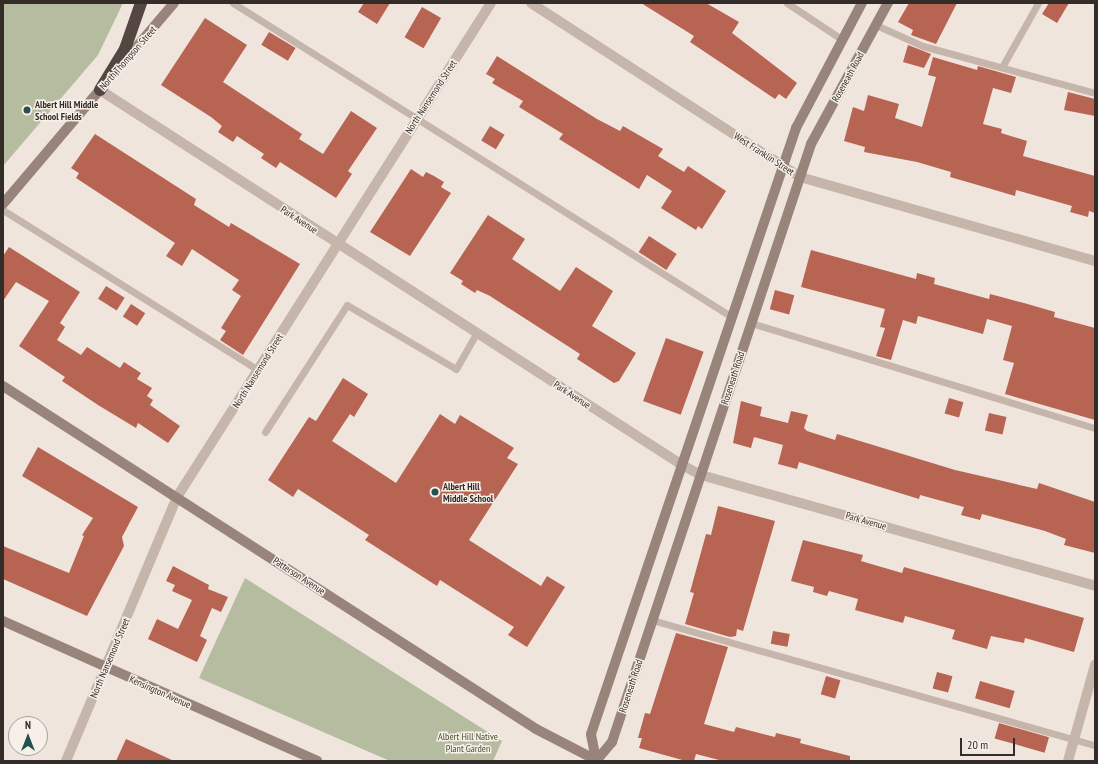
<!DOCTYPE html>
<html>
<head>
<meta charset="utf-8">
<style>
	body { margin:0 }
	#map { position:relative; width:1098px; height:764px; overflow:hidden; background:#efe5dd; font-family:"PT Sans Narrow",sans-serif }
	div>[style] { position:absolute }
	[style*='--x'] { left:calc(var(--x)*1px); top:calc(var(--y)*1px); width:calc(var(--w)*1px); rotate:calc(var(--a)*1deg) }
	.green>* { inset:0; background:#b5bc9f }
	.building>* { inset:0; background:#b76453; transform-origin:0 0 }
	.lane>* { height:7px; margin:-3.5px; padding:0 3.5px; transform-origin:3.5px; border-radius:3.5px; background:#c6b5ab }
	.street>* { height:10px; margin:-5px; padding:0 5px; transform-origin:5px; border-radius:5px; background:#c6b5ab }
	.secondary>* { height:10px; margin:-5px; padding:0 5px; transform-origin:5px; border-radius:5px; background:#99847c }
	.highway>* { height:12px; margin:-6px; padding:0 6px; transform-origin:6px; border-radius:6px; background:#544641 }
	.dots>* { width:11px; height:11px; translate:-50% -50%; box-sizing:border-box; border:2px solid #f7f0e9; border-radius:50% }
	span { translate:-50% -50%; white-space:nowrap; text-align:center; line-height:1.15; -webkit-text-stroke:3px #f7f0e9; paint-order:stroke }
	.street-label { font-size:10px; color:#342c29 }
	.poi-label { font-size:10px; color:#342c29; font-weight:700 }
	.left { translate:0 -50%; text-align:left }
	.park-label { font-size:10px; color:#464f30 }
	.frame { position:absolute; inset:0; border:4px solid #342c29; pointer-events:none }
	.north { position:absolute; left:8px; top:716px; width:40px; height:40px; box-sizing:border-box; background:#f7f0e9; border:1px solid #a9a29c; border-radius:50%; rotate:0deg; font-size:11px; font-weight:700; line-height:16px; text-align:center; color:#342c29 }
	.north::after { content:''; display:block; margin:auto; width:14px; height:18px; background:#245150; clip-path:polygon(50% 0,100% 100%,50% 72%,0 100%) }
	.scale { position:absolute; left:960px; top:738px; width:55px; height:18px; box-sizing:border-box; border:2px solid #342c29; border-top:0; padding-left:5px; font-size:12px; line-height:14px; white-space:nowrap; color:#342c29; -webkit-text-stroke:3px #f7f0e9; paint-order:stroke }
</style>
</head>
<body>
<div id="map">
	<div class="green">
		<i style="clip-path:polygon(3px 3px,123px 3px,98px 55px,3px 166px)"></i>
		<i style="clip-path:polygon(245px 578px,502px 741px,493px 761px,390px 761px,199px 678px)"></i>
	</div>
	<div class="building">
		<i style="clip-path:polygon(364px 3px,390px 3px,377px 24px,358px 12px)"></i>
		<i style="clip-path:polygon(641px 3px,706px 3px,739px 22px,732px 33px,797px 83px,786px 99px,779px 94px,775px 99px,690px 42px,694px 36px)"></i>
		<i style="clip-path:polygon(909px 3px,957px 3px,936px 44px,911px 35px,913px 30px,898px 22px)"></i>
		<i style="clip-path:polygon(1049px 3px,1069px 3px,1057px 23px,1042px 14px)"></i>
		<i style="left:422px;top:7px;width:22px;height:35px;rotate:30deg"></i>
		<i style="clip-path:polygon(205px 18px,247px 45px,223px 82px,302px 134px,299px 139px,323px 154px,351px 111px,377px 128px,348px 171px,352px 174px,336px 198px,280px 162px,276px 168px,261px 158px,264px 154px,237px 136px,233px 142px,218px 132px,222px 126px,211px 117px,161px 85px)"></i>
		<i style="left:269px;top:32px;width:31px;height:15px;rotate:31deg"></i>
		<i style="clip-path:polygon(908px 45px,931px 54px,924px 68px,903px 62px)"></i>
		<i style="clip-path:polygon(497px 56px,597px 119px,620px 131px,623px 126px,663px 149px,658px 156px,684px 172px,688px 166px,726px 191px,702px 229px,698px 226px,696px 230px,661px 208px,672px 191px,647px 175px,639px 189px,559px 139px,563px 134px,519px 107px,523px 101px,492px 83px,495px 79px,486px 74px)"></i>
		<i style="clip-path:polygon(933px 57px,977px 70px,978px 66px,1016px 77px,1011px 93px,993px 88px,983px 124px,1002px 129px,1001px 133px,1027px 141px,1023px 156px,1095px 176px,1095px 213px,1089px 211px,1088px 217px,1070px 212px,1072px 206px,1016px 190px,1015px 196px,988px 188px,950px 177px,951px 172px,917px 162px,864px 152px,865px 147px,844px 141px,853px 107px,864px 111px,868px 95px,899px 104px,895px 118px,922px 127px,936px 77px,928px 75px)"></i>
		<i style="clip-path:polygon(1068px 92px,1095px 99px,1095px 116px,1064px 110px)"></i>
		<i style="left:490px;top:126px;width:17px;height:17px;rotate:31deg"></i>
		<i style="clip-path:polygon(95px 134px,196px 199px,194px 205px,229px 227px,231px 223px,300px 264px,243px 355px,220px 340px,226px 331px,221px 328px,241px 296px,232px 290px,239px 280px,192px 249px,182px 266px,166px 256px,175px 243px,76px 178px,79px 173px,71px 168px)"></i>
		<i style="clip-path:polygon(411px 169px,423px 177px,426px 172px,434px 176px,444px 182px,441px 187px,451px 193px,410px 256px,370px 232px)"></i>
		<i style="clip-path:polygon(488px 215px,525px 239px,512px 259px,560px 291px,576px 267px,613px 291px,592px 326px,636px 353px,619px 381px,614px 383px,577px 359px,580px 354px,490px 296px,477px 290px,475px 293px,461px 284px,463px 281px,450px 273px)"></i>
		<i style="left:649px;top:236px;width:33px;height:19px;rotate:33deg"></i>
		<i style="clip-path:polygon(9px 247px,80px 292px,60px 323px,65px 327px,57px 340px,81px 355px,87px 347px,120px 368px,124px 362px,141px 373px,137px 379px,152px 388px,147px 396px,153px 400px,150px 405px,180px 426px,168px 443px,138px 423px,136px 428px,98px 405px,62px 381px,65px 377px,56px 371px,19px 346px,49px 301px,16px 282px,3px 301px,3px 256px)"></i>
		<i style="clip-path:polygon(811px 250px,916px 279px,917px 273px,935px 278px,934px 284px,989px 299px,990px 294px,1024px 303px,1055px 312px,1054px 317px,1095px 328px,1095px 420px,1005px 394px,1014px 363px,1003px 360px,1012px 326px,987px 319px,983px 334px,918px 316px,916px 324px,903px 320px,891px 360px,876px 356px,885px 328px,880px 327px,885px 309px,801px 287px)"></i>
		<i style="left:106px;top:286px;width:22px;height:15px;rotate:32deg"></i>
		<i style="left:775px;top:290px;width:20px;height:20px;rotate:15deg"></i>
		<i style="left:131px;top:304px;width:17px;height:15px;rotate:33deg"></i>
		<i style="left:666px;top:338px;width:40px;height:67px;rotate:20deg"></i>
		<i style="clip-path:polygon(343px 378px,368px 394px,354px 417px,350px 414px,332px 441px,396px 483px,440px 414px,455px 424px,460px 415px,514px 448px,507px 458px,518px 464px,469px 540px,541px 586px,547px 576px,565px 587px,527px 647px,508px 635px,514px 627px,440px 580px,437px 586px,365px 540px,369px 535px,298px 489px,293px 497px,268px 480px,309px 417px,316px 421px)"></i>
		<i style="left:949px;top:398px;width:15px;height:16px;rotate:16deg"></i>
		<i style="clip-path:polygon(741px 401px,762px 407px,760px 416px,788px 423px,791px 411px,808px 415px,804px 428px,807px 431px,835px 440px,837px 434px,955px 470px,1037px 489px,1039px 483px,1095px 502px,1095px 553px,1064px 545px,1066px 539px,1045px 531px,982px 514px,980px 520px,961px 515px,964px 507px,920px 495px,919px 499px,799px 462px,797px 469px,778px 464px,783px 445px,754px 437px,751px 448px,733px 443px)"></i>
		<i style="left:989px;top:413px;width:18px;height:18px;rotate:13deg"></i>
		<i style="clip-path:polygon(38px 447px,138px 507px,122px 537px,124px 546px,87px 616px,3px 579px,3px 546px,69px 573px,84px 536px,82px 535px,93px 518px,22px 476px)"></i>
		<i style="clip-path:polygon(718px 506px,775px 521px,743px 631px,737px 629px,736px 636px,730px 637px,685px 624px,694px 593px,690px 592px,706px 534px,711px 535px)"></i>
		<i style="clip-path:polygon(803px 540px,863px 555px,861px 561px,902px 573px,904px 567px,1084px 618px,1074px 652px,1025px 638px,1024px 643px,991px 636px,987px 649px,952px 639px,955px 630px,905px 616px,903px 623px,855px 610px,858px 599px,829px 591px,827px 596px,813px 592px,814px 587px,791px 581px)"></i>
		<i style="clip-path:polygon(173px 566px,209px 585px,208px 589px,228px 597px,221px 612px,212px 608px,200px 636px,207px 640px,197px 662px,148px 639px,157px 619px,178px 629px,192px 600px,172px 591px,175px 585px,166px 581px)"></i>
		<i style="left:773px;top:631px;width:17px;height:13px;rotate:10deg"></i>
		<i style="clip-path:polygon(676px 633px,728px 647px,704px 724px,734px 732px,736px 727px,775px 737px,776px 733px,801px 739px,800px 743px,850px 756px,850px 761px,723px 761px,696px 754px,694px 761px,686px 761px,639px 748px,642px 738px,638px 738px,645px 713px,650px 714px)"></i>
		<i style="left:937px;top:672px;width:16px;height:17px;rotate:15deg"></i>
		<i style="left:826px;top:676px;width:15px;height:19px;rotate:16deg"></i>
		<i style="left:980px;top:681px;width:36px;height:18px;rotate:16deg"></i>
		<i style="left:999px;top:723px;width:52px;height:16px;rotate:16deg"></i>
		<i style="clip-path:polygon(126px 739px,174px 761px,116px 761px)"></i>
	</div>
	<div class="lane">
		<i style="--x:233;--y:3;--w:590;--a:32.18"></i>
		<i style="--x:787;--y:3;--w:67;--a:33.5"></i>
		<i style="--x:876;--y:25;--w:51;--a:24.1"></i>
		<i style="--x:923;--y:46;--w:178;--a:15.3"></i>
		<i style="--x:1002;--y:67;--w:73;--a:-60.6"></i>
		<i style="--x:3;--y:210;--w:301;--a:32.1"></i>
		<i style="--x:751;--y:323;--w:360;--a:17"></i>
		<i style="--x:265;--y:432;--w:151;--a:-57.2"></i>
		<i style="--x:347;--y:305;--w:126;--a:30.4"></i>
		<i style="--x:456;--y:369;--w:40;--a:-60.3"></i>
		<i style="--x:652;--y:620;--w:460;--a:15.8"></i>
	</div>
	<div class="street">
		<i style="--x:531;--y:3;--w:320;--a:32.9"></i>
		<i style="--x:800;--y:177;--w:307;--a:15.9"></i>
		<i style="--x:100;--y:90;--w:692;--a:32.79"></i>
		<i style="--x:682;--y:465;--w:21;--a:28"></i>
		<i style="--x:701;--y:475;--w:409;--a:15.7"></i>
		<i style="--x:66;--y:761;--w:286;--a:-67.2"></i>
		<i style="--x:177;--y:497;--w:585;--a:-57.56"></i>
		<i style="--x:1068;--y:761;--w:100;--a:-74.3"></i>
	</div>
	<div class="secondary">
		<i style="--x:116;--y:71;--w:89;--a:-49.5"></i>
		<i style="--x:3;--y:204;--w:156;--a:-49.7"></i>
		<i style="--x:3;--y:386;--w:634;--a:32.76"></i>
		<i style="--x:536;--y:729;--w:68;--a:27.3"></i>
		<i style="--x:3;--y:621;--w:344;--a:24"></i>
		<i style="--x:596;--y:760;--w:26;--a:-101"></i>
		<i style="--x:591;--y:734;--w:640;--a:-71.31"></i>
		<i style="--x:796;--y:128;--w:141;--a:-62.2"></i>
		<i style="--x:596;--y:761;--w:25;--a:-50"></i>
		<i style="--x:612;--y:742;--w:630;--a:-71.59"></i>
		<i style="--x:811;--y:144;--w:161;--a:-61.4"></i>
	</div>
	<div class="highway">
		<i style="--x:100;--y:90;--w:48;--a:-58.6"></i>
		<i style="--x:125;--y:49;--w:49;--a:-70.8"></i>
	</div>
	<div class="dots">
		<i style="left:27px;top:110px;background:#245150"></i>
		<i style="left:435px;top:492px;background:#245150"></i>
	</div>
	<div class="street-label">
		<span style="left:128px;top:58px;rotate:-49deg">North Thompson Street</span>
		<span style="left:848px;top:77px;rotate:-61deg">Roseneath Road</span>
		<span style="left:431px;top:97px;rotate:-57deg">North Nansemond Street</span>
		<span style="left:764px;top:154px;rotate:33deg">West Franklin Street</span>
		<span style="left:299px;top:220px;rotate:33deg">Park Avenue</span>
		<span style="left:258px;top:371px;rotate:-58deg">North Nansemond Street</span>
		<span style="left:733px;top:378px;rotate:-72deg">Roseneath Road</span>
		<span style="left:572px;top:395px;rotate:33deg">Park Avenue</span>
		<span style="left:866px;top:521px;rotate:16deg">Park Avenue</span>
		<span style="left:299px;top:576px;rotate:33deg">Patterson Avenue</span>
		<span style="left:110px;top:658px;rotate:-67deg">North Nansemond Street</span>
		<span style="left:631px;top:686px;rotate:-72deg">Roseneath Road</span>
		<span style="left:160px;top:692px;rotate:24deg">Kensington Avenue</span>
	</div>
	<div class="poi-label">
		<span class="left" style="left:35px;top:110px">Albert Hill Middle<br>School Fields</span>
		<span class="left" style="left:443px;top:492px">Albert Hill<br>Middle School</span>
	</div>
	<div class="park-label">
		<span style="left:468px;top:742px">Albert Hill Native<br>Plant Garden</span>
	</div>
	<div class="frame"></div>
	<div class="north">N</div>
	<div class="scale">20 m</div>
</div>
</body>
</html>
